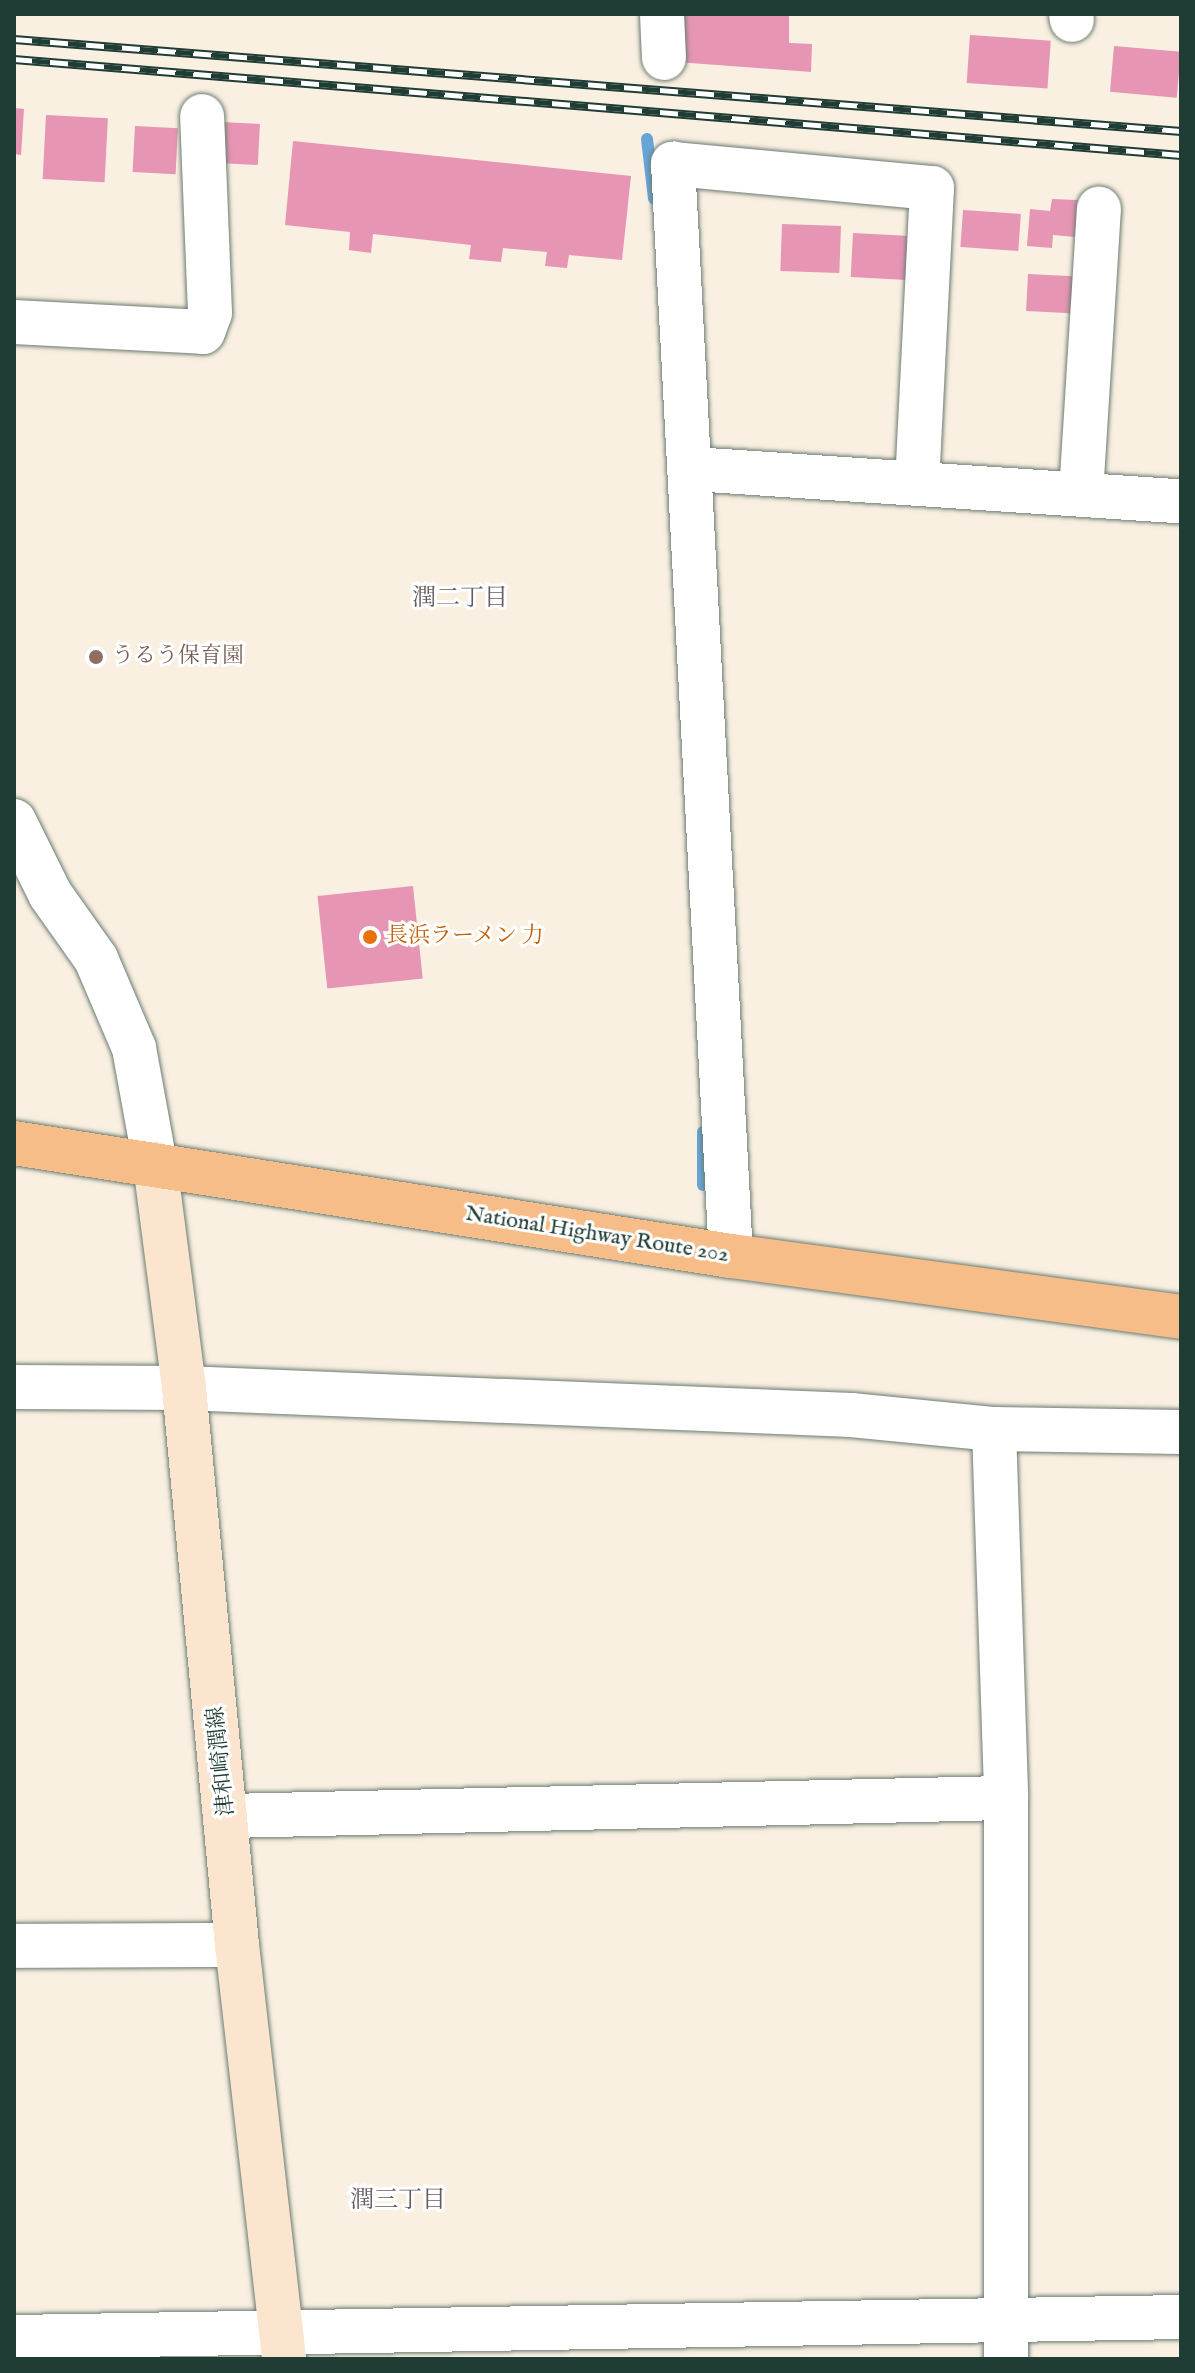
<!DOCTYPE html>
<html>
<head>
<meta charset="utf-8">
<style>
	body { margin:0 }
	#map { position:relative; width:1195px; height:2373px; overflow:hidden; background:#f9f0e2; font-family:"IM FELL English","Noto Serif JP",serif }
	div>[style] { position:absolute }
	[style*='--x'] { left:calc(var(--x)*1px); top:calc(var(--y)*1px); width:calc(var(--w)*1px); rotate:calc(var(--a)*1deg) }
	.stream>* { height:12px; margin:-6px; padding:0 6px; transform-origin:6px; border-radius:6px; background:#67a5d9 }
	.building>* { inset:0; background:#e695b5; transform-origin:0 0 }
	.roads { filter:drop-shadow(0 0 2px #6b7c71) drop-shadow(0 0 2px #6b7c71) }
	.minor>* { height:44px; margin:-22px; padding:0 22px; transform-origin:22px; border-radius:22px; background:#fff }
	.secondary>* { height:44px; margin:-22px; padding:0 22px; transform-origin:22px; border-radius:22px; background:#fce5cf }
	.trunk>* { height:44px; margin:-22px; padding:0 22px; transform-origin:22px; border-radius:22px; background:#f7bd88 }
	.rail>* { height:9px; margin-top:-4.5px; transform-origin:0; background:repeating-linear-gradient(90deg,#fff 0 18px,#1f3d34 0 36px); box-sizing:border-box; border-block:2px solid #1f3d34 }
	.dots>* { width:22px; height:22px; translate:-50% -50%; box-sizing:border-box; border:4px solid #fff; border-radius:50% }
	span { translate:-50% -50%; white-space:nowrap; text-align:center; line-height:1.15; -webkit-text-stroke:6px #fff; paint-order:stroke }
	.education-label { font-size:22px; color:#785e54 }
	.left { translate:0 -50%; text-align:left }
	.food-label { font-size:22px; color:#c56008 }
	.street-label { font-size:22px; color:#1f3d34 }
	.neighbourhood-label { font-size:24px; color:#655c61 }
	.frame { position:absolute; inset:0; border:16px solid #1f3d34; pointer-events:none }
</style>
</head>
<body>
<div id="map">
	<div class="stream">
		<i style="--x:647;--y:139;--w:60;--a:83.3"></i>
		<i style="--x:703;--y:1132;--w:53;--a:90"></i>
	</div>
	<div class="building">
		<i style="clip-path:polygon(704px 14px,789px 14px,789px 43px,812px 44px,811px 72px,677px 62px,676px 17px)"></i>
		<i style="left:970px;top:35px;width:81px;height:48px;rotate:4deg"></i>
		<i style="left:1114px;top:46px;width:67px;height:46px;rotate:5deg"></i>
		<i style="clip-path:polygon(14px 108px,24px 109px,21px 155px,14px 154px)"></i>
		<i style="left:46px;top:115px;width:62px;height:64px;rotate:3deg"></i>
		<i style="left:221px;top:122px;width:39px;height:41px;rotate:3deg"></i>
		<i style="left:135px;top:126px;width:43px;height:46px;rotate:3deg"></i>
		<i style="clip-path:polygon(293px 141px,631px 176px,622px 260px,569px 255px,567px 268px,545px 266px,547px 252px,503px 248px,501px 262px,469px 259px,471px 245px,373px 234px,371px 253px,349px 250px,350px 232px,285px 225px)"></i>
		<i style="clip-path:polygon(1052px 199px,1078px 200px,1075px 237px,1053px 235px,1052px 248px,1027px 246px,1030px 209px,1050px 211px)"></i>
		<i style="left:963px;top:210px;width:58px;height:37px;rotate:4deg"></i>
		<i style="left:782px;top:224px;width:59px;height:47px;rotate:2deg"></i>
		<i style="left:853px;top:233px;width:61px;height:44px;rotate:3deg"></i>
		<i style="left:1028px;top:274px;width:50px;height:37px;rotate:3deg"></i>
		<i style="left:413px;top:886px;width:93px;height:96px;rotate:84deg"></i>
	</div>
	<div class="roads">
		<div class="minor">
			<i style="--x:662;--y:14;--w:44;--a:87.4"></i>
			<i style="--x:1071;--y:14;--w:6;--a:81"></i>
			<i style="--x:14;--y:322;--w:189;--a:3"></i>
			<i style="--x:203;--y:332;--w:20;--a:-70"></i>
			<i style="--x:210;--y:313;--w:197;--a:-92.3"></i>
			<i style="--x:693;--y:469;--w:489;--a:3.8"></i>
			<i style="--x:1081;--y:494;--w:286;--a:-86.4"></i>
			<i style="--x:14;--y:821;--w:81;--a:63.7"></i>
			<i style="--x:50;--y:894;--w:80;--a:54.7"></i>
			<i style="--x:96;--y:959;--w:97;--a:66.9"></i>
			<i style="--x:134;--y:1048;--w:118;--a:79.7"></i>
			<i style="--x:731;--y:1256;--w:1094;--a:-93.04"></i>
			<i style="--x:673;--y:164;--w:260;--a:5.3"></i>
			<i style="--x:932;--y:188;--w:295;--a:92.9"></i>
			<i style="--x:14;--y:1387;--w:170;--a:0.3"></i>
			<i style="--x:184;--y:1388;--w:668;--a:2.32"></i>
			<i style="--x:851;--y:1415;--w:144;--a:5.6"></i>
			<i style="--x:994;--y:1429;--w:187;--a:0.9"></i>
			<i style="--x:994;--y:1429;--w:369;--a:88.1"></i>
			<i style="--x:1006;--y:1798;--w:561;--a:90"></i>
			<i style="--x:228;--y:1816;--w:778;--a:-1.33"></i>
			<i style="--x:14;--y:1946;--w:223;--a:-0.3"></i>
			<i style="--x:14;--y:2337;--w:1167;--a:-0.98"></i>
		</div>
		<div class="secondary">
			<i style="--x:155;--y:1164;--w:226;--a:82.6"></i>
			<i style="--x:184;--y:1388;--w:560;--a:84.56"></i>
			<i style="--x:237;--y:1945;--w:417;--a:83.5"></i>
		</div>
		<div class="trunk">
			<i style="--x:14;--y:1143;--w:726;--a:8.96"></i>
			<i style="--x:731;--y:1256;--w:454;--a:7.7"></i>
		</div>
	</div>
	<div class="rail">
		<i style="--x:14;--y:39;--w:1171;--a:4.51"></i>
		<i style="--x:14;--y:59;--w:1171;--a:4.7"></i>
	</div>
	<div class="dots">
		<i style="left:96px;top:657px;background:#8d6e63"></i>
		<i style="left:370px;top:937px;background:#e8710a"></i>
	</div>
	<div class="education-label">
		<span class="left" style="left:112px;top:657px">うるう保育園</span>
	</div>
	<div class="food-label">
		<span class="left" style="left:386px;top:937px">長浜ラーメン 力</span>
	</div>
	<div class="street-label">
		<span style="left:597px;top:1235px;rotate:9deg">National Highway Route 202</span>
		<span style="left:222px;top:1761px;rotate:-96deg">津和崎潤線</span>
	</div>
	<div class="neighbourhood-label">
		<span style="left:460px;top:599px">潤二丁目</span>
		<span style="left:398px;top:2201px">潤三丁目</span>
	</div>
	<div class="frame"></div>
</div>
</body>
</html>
